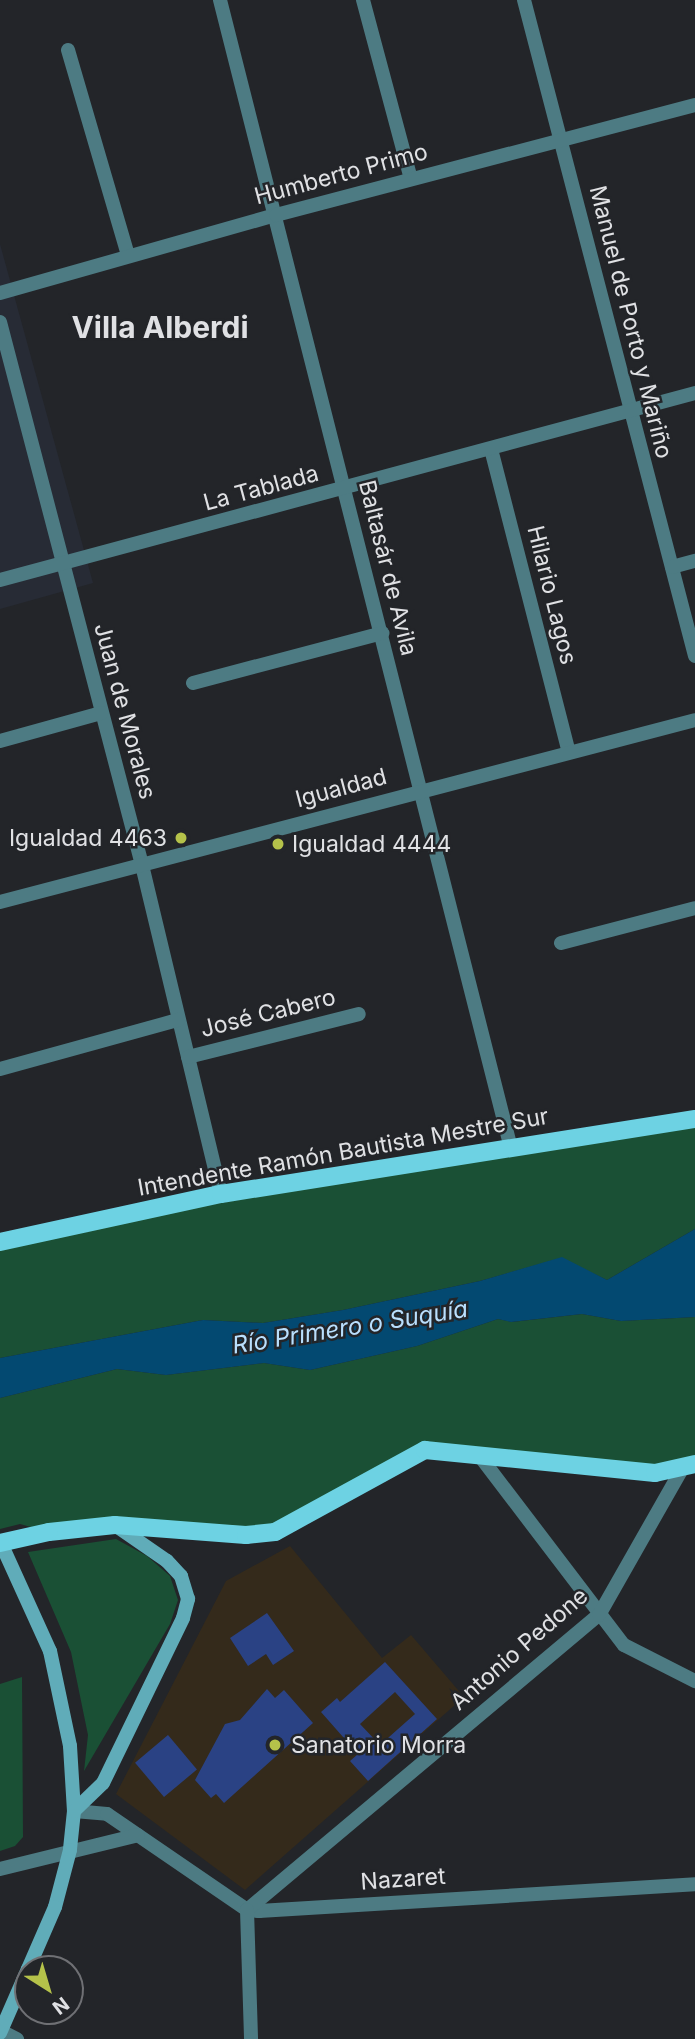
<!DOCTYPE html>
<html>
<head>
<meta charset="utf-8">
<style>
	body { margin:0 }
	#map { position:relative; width:695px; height:2039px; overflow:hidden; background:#232529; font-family:Inter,sans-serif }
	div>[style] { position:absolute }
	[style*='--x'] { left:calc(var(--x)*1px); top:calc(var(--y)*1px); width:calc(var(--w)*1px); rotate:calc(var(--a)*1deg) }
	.built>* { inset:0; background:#272b35 }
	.medical>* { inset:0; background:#342a1b }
	.green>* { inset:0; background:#1a5035 }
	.water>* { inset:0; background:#034971 }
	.building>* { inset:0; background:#2a4284; transform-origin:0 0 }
	.minor>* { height:14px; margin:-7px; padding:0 7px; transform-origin:7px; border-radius:7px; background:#4d7b83 }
	.secondary>* { height:14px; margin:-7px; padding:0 7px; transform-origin:7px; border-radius:7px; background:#60acb9 }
	.primary>* { height:18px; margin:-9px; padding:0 9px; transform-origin:9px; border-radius:9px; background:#6dd2e3 }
	.primary-bridge>* { height:18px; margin:-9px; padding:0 9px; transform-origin:9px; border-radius:9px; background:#6dd2e3 }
	.dots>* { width:19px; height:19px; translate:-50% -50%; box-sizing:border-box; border:4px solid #232529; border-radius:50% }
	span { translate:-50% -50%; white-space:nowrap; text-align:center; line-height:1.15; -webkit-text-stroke:5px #232529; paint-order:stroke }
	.street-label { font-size:23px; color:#e0e1e4 }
	.poi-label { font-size:23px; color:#e0e1e4 }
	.right { translate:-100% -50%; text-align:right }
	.left { translate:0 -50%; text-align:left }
	.water-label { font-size:24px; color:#b9dffd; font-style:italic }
	.district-label { font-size:30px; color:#e0e1e4; font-weight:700 }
	.north { position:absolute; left:14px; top:1955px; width:70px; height:70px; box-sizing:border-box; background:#232529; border:2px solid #6f7074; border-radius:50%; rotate:143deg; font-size:19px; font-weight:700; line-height:28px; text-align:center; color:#e0e1e4 }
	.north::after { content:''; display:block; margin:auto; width:24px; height:32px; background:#b5c24a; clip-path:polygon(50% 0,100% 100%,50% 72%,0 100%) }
</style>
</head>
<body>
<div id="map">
	<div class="built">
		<i style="clip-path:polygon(0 244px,93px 583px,0 609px)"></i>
	</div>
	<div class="medical">
		<i style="clip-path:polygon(290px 1546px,382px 1658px,411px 1635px,464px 1697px,245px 1890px,116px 1794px,226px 1581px)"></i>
	</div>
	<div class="green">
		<i style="clip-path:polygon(695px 1119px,695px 1229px,607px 1280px,561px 1258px,480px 1281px,343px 1310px,263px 1323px,203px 1320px,0 1358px,0 1242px)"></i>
		<i style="clip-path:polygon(582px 1314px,621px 1321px,695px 1317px,695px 1464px,682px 1469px,435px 1450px,288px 1527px,49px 1532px,20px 1524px,0 1529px,0 1398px,117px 1369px,166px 1375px,264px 1363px,310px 1370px,417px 1346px,498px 1319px,512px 1322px)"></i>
		<i style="clip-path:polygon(116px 1539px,147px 1556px,170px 1576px,178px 1600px,170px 1624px,84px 1771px,88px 1735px,71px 1652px,28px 1552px)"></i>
		<i style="clip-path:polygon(22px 1677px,23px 1837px,15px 1846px,0 1851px,0 1684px)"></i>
	</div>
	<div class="water">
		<i style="clip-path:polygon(695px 1229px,695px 1317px,621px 1321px,582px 1314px,511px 1322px,498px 1319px,417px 1346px,310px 1370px,264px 1363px,166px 1375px,117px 1369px,0 1398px,0 1358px,203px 1320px,263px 1323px,343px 1310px,480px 1281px,562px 1257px,607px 1280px)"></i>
	</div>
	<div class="building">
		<i style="clip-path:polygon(267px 1613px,294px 1651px,273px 1665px,266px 1654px,248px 1666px,230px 1638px)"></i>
		<i style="clip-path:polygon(evenodd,385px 1662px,437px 1719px,368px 1781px,350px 1761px,358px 1754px,321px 1712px,337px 1698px,340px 1702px,385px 1662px,395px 1692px,415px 1714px,380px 1745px,360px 1724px,395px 1692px)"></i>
		<i style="clip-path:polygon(267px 1689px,275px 1698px,284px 1690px,313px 1723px,224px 1803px,216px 1794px,211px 1798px,195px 1780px,225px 1724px,240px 1720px)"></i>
		<i style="left:168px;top:1735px;width:45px;height:43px;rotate:50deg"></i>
	</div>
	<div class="minor">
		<i style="--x:220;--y:0;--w:1184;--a:75.78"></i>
		<i style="--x:363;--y:0;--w:185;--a:75"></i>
		<i style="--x:524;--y:0;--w:678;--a:75.39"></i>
		<i style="--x:68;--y:50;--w:214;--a:73.7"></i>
		<i style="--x:0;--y:293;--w:287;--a:-15.8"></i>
		<i style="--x:276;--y:215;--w:433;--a:-14.7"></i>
		<i style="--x:0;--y:322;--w:557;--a:75.34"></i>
		<i style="--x:141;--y:861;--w:342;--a:76.5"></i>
		<i style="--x:491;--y:449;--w:313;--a:75.6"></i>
		<i style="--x:672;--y:567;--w:24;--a:-15"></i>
		<i style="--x:0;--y:580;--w:720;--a:-15.06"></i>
		<i style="--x:193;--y:683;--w:196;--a:-14.8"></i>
		<i style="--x:0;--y:741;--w:105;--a:-15.5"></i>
		<i style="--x:0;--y:902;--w:718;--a:-14.67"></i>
		<i style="--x:561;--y:943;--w:138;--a:-14.6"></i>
		<i style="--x:188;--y:1057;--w:176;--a:-14.1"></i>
		<i style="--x:0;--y:1069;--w:185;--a:-15.4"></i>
		<i style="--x:479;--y:1455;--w:239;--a:52.7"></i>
		<i style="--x:624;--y:1645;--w:80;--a:26.9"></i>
		<i style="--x:74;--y:1811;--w:33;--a:5"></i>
		<i style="--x:107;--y:1814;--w:170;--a:34.4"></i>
		<i style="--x:247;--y:1910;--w:12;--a:5"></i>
		<i style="--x:259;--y:1911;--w:437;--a:-3.5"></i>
		<i style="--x:0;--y:1869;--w:142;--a:-13.8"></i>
		<i style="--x:247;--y:1910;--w:459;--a:-40"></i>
		<i style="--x:599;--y:1615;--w:168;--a:-60.4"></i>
		<i style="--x:247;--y:1910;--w:129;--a:88.2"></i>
		<i style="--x:1;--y:2031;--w:18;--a:27"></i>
	</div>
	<div class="secondary">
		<i style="--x:0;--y:1541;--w:121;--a:65.6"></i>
		<i style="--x:50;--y:1651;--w:97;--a:78.1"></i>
		<i style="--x:70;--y:1746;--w:65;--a:86.5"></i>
		<i style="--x:74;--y:1811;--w:39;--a:96"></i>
		<i style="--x:70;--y:1850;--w:59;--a:104.7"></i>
		<i style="--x:55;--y:1907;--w:68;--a:113.5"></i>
		<i style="--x:74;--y:1811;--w:40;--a:-44"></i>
		<i style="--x:103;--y:1783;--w:183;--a:-64.1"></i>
		<i style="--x:183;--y:1618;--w:20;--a:-75"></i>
		<i style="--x:188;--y:1599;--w:24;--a:-107"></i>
		<i style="--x:181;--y:1576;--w:21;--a:-133"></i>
		<i style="--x:167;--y:1561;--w:63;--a:-145.3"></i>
		<i style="--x:0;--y:2033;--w:70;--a:-66.4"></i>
	</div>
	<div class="primary">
		<i style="--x:0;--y:1242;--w:226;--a:-12.3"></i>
		<i style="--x:221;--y:1194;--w:480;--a:-9"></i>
		<i style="--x:49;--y:1532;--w:66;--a:-6.1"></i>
		<i style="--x:115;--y:1525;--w:131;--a:4.4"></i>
		<i style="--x:246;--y:1535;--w:29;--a:-6"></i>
		<i style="--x:275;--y:1532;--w:171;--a:-28.7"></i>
		<i style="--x:425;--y:1450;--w:231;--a:5.7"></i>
		<i style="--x:655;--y:1473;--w:41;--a:-12.7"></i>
	</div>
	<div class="primary-bridge">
		<i style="--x:0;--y:1543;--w:50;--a:-12.7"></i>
	</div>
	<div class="dots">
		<i style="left:181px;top:838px;background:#b5c24a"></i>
		<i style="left:278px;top:844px;background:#b5c24a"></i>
		<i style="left:275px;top:1745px;background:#b5c24a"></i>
	</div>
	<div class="street-label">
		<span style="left:341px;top:174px;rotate:-15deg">Humberto Primo</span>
		<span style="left:631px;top:322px;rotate:76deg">Manuel de Porto y Mariño</span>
		<span style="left:261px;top:488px;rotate:-15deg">La Tablada</span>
		<span style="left:388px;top:568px;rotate:76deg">Baltasár de Avila</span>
		<span style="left:552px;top:595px;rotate:76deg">Hilario Lagos</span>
		<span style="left:125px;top:711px;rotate:75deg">Juan de Morales</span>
		<span style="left:341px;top:788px;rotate:-15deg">Igualdad</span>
		<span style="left:268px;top:1013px;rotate:-14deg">José Cabero</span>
		<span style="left:343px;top:1152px;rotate:-10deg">Intendente Ramón Bautista Mestre Sur</span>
		<span style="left:519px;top:1649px;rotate:-41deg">Antonio Pedone</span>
		<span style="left:403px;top:1879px;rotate:-4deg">Nazaret</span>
	</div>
	<div class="poi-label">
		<span class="right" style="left:167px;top:838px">Igualdad 4463</span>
		<span class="left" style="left:292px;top:844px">Igualdad 4444</span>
		<span class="left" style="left:291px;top:1745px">Sanatorio Morra</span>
	</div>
	<div class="water-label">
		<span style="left:350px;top:1327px;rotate:-9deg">Río Primero o Suquía</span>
	</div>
	<div class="district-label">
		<span style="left:160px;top:327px">Villa Alberdi</span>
	</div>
	<div class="north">N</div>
</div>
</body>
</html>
